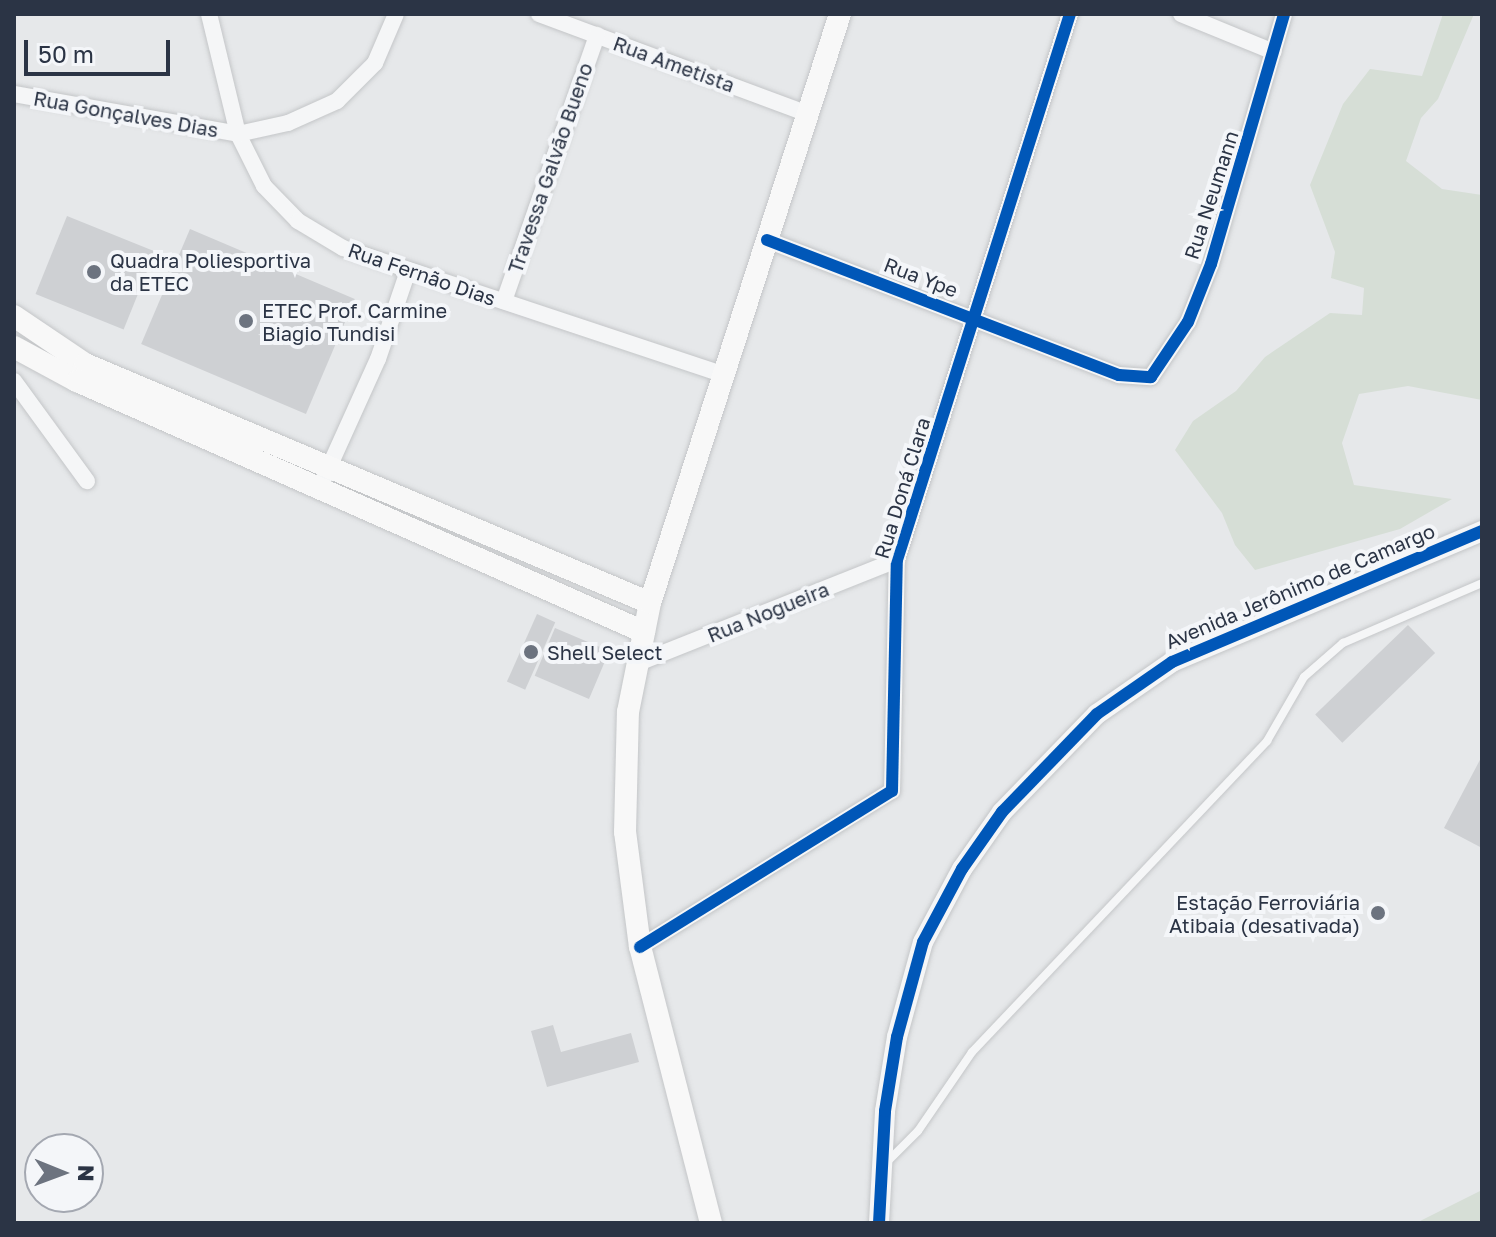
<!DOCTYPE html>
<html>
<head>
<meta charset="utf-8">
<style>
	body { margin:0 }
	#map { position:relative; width:1496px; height:1237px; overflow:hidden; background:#e6e8ea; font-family:"Golos Text",sans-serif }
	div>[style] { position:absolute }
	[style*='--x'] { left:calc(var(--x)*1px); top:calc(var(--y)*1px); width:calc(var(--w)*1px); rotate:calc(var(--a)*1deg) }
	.green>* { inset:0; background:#d6ded6 }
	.building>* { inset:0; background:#ced0d3; transform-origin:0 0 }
	.roads { filter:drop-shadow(0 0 2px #c4c6c8) drop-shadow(0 0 2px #c4c6c8) }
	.service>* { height:8px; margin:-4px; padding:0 4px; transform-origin:4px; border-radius:4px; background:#f5f6f7 }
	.minor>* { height:16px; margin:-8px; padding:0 8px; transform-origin:8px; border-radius:8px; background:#f5f6f7 }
	.tertiary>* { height:20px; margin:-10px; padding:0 10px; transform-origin:10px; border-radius:10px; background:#f5f6f7 }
	.secondary>* { height:22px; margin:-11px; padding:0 11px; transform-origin:11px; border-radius:11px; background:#f8f8f8 }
	.cycleway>* { height:12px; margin:-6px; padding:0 6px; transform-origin:6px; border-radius:6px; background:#0057b8 }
	.dots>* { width:22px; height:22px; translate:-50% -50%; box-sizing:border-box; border:4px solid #f4f6f9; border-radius:50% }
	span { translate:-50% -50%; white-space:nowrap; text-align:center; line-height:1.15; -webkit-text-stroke:8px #f4f6f9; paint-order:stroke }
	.street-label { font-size:20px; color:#2b3445 }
	.poi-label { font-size:20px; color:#2b3445 }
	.left { translate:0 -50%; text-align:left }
	.right { translate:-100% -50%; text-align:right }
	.frame { position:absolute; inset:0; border:16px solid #2b3445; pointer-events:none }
	.north { position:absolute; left:24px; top:1133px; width:80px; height:80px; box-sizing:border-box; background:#f4f6f9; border:2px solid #a4a8b1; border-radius:50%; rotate:91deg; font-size:22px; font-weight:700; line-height:32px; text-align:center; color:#2b3445 }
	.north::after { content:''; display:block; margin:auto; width:28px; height:36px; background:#6c737f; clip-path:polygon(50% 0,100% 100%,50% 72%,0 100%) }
	.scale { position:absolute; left:24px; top:40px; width:146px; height:36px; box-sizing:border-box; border:4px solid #2b3445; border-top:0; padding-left:10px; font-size:24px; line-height:28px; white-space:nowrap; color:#2b3445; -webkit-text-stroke:6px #f4f6f9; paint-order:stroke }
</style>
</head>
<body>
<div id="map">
	<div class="green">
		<i style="clip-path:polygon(1443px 14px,1474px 14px,1438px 99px,1421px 118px,1406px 161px,1442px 189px,1482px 195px,1482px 400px,1408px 386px,1359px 394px,1342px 443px,1354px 485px,1452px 499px,1400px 529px,1255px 570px,1235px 545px,1222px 513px,1175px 450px,1193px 421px,1236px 391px,1265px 357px,1330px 313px,1362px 315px,1364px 288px,1331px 278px,1335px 252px,1310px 185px,1343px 104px,1370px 69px,1422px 76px)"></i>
		<i style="clip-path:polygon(1482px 1190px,1482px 1223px,1416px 1223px)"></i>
	</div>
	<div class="building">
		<i style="left:67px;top:216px;width:95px;height:84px;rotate:22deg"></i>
		<i style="left:190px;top:229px;width:179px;height:125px;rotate:23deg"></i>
		<i style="left:537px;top:614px;width:20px;height:74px;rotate:24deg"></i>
		<i style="left:1408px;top:625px;width:39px;height:129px;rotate:46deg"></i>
		<i style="left:555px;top:628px;width:59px;height:52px;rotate:23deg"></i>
		<i style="clip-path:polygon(1482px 756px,1482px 848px,1444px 828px)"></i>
		<i style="clip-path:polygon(553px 1025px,561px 1052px,631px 1033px,639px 1062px,547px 1087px,531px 1031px)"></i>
	</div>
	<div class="roads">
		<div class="service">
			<i style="--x:886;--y:1163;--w:45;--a:-45"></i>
			<i style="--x:918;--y:1131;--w:96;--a:-55.6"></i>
			<i style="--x:972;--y:1052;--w:429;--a:-46.5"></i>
			<i style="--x:1267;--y:741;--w:74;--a:-60"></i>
			<i style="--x:1304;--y:677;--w:52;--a:-41.1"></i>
			<i style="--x:1343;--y:643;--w:151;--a:-23.3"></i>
		</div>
		<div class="minor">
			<i style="--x:209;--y:14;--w:123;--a:76.4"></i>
			<i style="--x:238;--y:134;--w:58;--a:63.4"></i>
			<i style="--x:264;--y:186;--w:49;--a:45.8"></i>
			<i style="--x:298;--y:221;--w:52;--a:31"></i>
			<i style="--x:343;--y:248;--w:402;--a:18.4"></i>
			<i style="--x:539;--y:14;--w:287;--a:20.4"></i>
			<i style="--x:1181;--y:14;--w:100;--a:22.2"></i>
			<i style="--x:14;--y:94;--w:228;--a:10.1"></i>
			<i style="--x:238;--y:134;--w:51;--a:-12.4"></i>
			<i style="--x:288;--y:123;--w:54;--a:-24.2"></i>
			<i style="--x:337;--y:101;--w:54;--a:-45"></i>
			<i style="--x:375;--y:63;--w:53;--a:-66.8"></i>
			<i style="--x:767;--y:240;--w:377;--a:21"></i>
			<i style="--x:1119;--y:375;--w:32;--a:4"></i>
			<i style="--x:1151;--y:377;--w:66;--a:-56.1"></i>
			<i style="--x:1188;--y:322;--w:62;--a:-68.4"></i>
			<i style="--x:1211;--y:264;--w:260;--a:-73.7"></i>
			<i style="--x:504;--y:301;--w:282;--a:-70.7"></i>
			<i style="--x:14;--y:381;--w:124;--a:53.9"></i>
			<i style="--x:321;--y:485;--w:138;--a:-65.7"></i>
			<i style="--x:378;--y:359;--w:93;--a:-71.2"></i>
			<i style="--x:638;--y:663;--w:279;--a:-21.7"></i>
			<i style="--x:640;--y:947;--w:296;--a:-31.8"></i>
			<i style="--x:892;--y:791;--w:231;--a:-88.8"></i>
			<i style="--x:897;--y:560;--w:573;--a:-72.42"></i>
		</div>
		<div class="tertiary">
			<i style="--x:879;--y:1223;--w:112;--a:-86.9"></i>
			<i style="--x:885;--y:1111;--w:75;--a:-80.8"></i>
			<i style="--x:897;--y:1037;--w:98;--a:-74.7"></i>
			<i style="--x:923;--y:942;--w:83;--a:-61.9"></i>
			<i style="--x:962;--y:869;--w:70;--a:-54.9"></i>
			<i style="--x:1002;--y:812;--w:136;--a:-45.9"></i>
			<i style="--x:1097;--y:714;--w:91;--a:-34.7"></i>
			<i style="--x:1172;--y:662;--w:337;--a:-22.9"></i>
		</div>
		<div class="secondary">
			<i style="--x:14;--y:316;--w:86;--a:34.1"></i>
			<i style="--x:85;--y:364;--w:613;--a:22.93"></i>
			<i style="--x:14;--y:347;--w:72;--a:28.4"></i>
			<i style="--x:77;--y:381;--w:620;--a:23.88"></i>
			<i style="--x:711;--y:1223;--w:285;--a:-104.4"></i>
			<i style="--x:640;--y:947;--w:116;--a:-97.4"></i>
			<i style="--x:625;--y:832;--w:120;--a:-88.6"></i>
			<i style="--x:628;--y:712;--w:111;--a:-78.6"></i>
			<i style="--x:650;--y:603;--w:619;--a:-72.12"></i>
		</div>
	</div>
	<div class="cycleway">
		<i style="--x:767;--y:240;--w:377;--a:21"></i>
		<i style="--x:1119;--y:375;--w:32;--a:4"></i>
		<i style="--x:1151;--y:377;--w:66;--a:-56.1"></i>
		<i style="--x:1188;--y:322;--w:62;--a:-68.4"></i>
		<i style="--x:1211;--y:264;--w:260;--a:-73.7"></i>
		<i style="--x:640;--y:947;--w:296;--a:-31.8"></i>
		<i style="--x:892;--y:791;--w:231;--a:-88.8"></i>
		<i style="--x:897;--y:560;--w:573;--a:-72.42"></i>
		<i style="--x:879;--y:1223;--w:112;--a:-86.9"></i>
		<i style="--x:885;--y:1111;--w:75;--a:-80.8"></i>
		<i style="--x:897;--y:1037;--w:98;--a:-74.7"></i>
		<i style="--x:923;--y:942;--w:83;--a:-61.9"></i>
		<i style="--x:962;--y:869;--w:70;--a:-54.9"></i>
		<i style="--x:1002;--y:812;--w:136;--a:-45.9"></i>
		<i style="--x:1097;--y:714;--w:91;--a:-34.7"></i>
		<i style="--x:1172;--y:662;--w:337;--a:-22.9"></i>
	</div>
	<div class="dots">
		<i style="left:94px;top:272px;background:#6c737f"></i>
		<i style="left:246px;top:321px;background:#6c737f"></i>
		<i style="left:531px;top:652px;background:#6c737f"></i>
		<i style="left:1378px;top:913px;background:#6c737f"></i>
	</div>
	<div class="street-label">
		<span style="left:674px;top:64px;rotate:20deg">Rua Ametista</span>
		<span style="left:126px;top:114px;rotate:10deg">Rua Gonçalves Dias</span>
		<span style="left:550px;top:168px;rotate:-71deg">Travessa Galvão Bueno</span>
		<span style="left:1211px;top:195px;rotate:-72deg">Rua Neumann</span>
		<span style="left:422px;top:274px;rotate:19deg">Rua Fernão Dias</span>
		<span style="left:921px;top:277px;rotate:21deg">Rua Ype</span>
		<span style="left:902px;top:488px;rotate:-73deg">Rua Doná Clara</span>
		<span style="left:1300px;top:586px;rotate:-23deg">Avenida Jerônimo de Camargo</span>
		<span style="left:768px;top:612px;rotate:-22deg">Rua Nogueira</span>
	</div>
	<div class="poi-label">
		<span class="left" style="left:110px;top:272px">Quadra Poliesportiva<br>da ETEC</span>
		<span class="left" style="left:262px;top:322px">ETEC Prof. Carmine<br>Biagio Tundisi</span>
		<span class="left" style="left:547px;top:652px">Shell Select</span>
		<span class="right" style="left:1360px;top:914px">Estação Ferroviária<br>Atibaia (desativada)</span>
	</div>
	<div class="frame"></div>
	<div class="north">N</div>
	<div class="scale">50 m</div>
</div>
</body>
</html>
